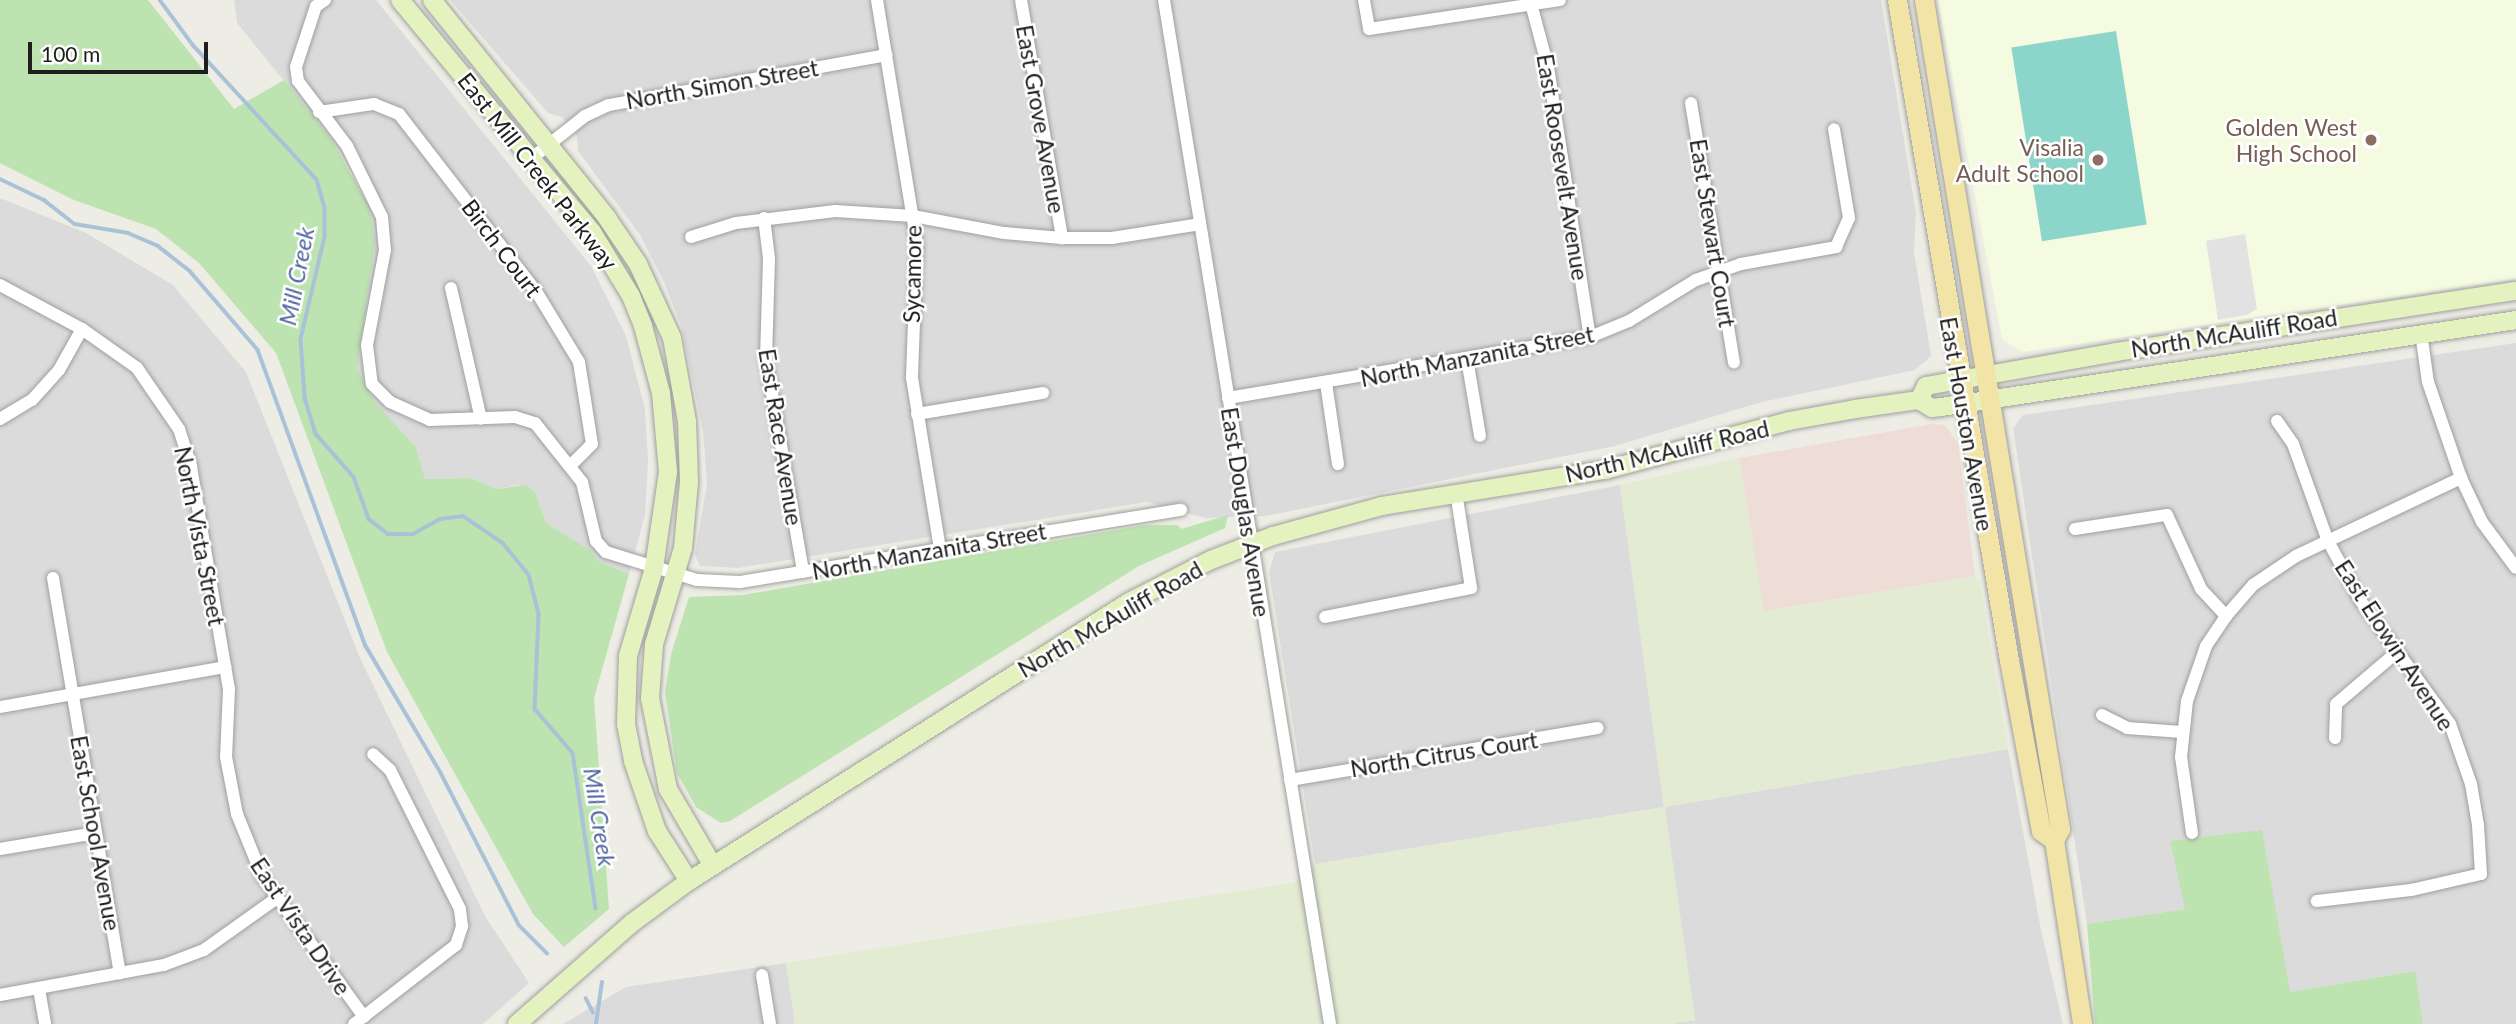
<!DOCTYPE html>
<html>
<head>
<meta charset="utf-8">
<style>
	body { margin:0 }
	#map { position:relative; width:2516px; height:1024px; overflow:hidden; background:#eeede5; font-family:Lato,sans-serif }
	div>[style] { position:absolute }
	[style*='--x'] { left:calc(var(--x)*1px); top:calc(var(--y)*1px); width:calc(var(--w)*1px); rotate:calc(var(--a)*1deg) }
	.residential>* { inset:0; background:#dcdbdb }
	.commercial>* { inset:0; background:#edddd6 }
	.education>* { inset:0; background:#f5fbe1 }
	.farmland>* { inset:0; background:#e3ebd2 }
	.grass>* { inset:0; background:#bde3b0 }
	.pitch>* { inset:0; background:#8bd5ca; transform-origin:0 0 }
	.parking>* { inset:0; background:#e2e2e2 }
	.stream>* { height:3.5px; margin:-1.75px; padding:0 1.75px; transform-origin:1.75px; border-radius:1.75px; background:#aac2d7 }
	.roads { filter:drop-shadow(0 0 2px #9f9f9f) drop-shadow(0 0 2px #9f9f9f) }
	.street>* { height:12px; margin:-6px; padding:0 6px; transform-origin:6px; border-radius:6px; background:#fff }
	.secondary>* { height:18px; margin:-9px; padding:0 9px; transform-origin:9px; border-radius:9px; background:#e3f2bf }
	.primary>* { height:19px; margin:-9.5px; padding:0 9.5px; transform-origin:9.5px; border-radius:9.5px; background:#f2e4a6 }
	.dots>* { width:19px; height:19px; translate:-50% -50%; box-sizing:border-box; border:4px solid #fff; border-radius:50% }
	span { translate:-50% -50%; white-space:nowrap; text-align:center; line-height:1.15; -webkit-text-stroke:5px #fff; paint-order:stroke }
	.street-label { font-size:23px; color:#1e1e1e }
	.education-label { font-size:23px; color:#785e54 }
	.right { translate:-100% -50%; text-align:right }
	.water-label { font-size:24px; color:#5568a3; font-style:italic }
	.scale { position:absolute; left:28px; top:42px; width:180px; height:32px; box-sizing:border-box; border:4px solid #1e1e1e; border-top:0; padding-left:9px; font-size:21px; line-height:24px; white-space:nowrap; color:#1e1e1e; -webkit-text-stroke:5px #fff; paint-order:stroke }
</style>
</head>
<body>
<div id="map">
	<div class="residential">
		<i style="clip-path:polygon(234px 0,376px 0,591px 266px,626px 336px,645px 409px,648px 460px,645px 515px,629px 574px,598px 561px,589px 550px,546px 523px,535px 492px,518px 485px,496px 489px,471px 478px,425px 479px,416px 447px,375px 402px,357px 368px,363px 189px,332px 140px,237px 23px)"></i>
		<i style="clip-path:polygon(450px 0,1881px 0,1916px 213px,1914px 252px,1931px 356px,1915px 370px,1762px 402px,1615px 446px,1266px 516px,1205px 518px,1147px 502px,738px 568px,700px 566px,695px 555px,707px 483px,703px 432px,682px 328px,664px 282px,640px 235px,578px 151px,577px 136px,562px 117px,548px 113px)"></i>
		<i style="clip-path:polygon(0 198px,86px 233px,173px 285px,246px 372px,360px 658px,485px 916px,529px 983px,483px 1024px,0 1024px)"></i>
		<i style="clip-path:polygon(2516px 343px,2516px 1024px,2423px 1024px,2414px 971px,2290px 992px,2185px 909px,2087px 924px,2013px 428px,2023px 415px)"></i>
		<i style="clip-path:polygon(1620px 485px,1664px 807px,2008px 749px,2041px 930px,2063px 1024px,1671px 1024px,1695px 1020px,1664px 807px,1315px 864px,1269px 572px,1275px 552px)"></i>
		<i style="clip-path:polygon(786px 963px,795px 1024px,563px 1024px,626px 987px)"></i>
	</div>
	<div class="commercial">
		<i style="clip-path:polygon(1932px 424px,1945px 425px,1958px 443px,1975px 576px,1764px 611px,1739px 458px)"></i>
	</div>
	<div class="education">
		<i style="clip-path:polygon(1938px 0,2516px 0,2516px 279px,2022px 352px,2002px 339px)"></i>
	</div>
	<div class="farmland">
		<i style="clip-path:polygon(1739px 458px,1764px 611px,1975px 576px,1980px 583px,2008px 749px,1665px 807px,1695px 1020px,1671px 1024px,795px 1024px,786px 963px,1295px 882px,1315px 864px,1664px 807px,1620px 485px)"></i>
	</div>
	<div class="grass">
		<i style="clip-path:polygon(0 0,148px 0,234px 109px,284px 80px,332px 140px,369px 207px,375px 243px,357px 368px,375px 402px,416px 447px,425px 479px,471px 478px,496px 489px,525px 485px,535px 492px,546px 523px,590px 550px,598px 561px,629px 574px,594px 698px,609px 909px,564px 947px,533px 914px,387px 652px,276px 353px,199px 263px,156px 229px,74px 200px,0 163px)"></i>
		<i style="clip-path:polygon(1228px 515px,1225px 528px,1139px 566px,730px 821px,721px 823px,696px 807px,677px 773px,665px 692px,671px 654px,689px 597px,743px 595px,1145px 525px,1178px 525px,1181px 529px)"></i>
		<i style="clip-path:polygon(2262px 830px,2290px 992px,2415px 971px,2423px 1024px,2095px 1024px,2087px 924px,2185px 909px,2170px 841px)"></i>
	</div>
	<div class="pitch">
		<i style="left:2116px;top:31px;width:196px;height:106px;rotate:81deg"></i>
	</div>
	<div class="parking">
		<i style="clip-path:polygon(2245px 234px,2257px 309px,2247px 315px,2218px 320px,2206px 241px)"></i>
	</div>
	<div class="stream">
		<i style="--x:160;--y:0;--w:56;--a:53.7"></i>
		<i style="--x:193;--y:45;--w:183;--a:47.4"></i>
		<i style="--x:317;--y:180;--w:29;--a:74"></i>
		<i style="--x:325;--y:208;--w:29;--a:90"></i>
		<i style="--x:325;--y:237;--w:105;--a:103.2"></i>
		<i style="--x:301;--y:339;--w:59;--a:86.1"></i>
		<i style="--x:305;--y:398;--w:38;--a:73"></i>
		<i style="--x:316;--y:434;--w:57;--a:48.5"></i>
		<i style="--x:354;--y:477;--w:45;--a:70.3"></i>
		<i style="--x:369;--y:519;--w:24;--a:38"></i>
		<i style="--x:388;--y:534;--w:25;--a:0"></i>
		<i style="--x:413;--y:534;--w:31;--a:-29"></i>
		<i style="--x:440;--y:519;--w:23;--a:-7"></i>
		<i style="--x:463;--y:516;--w:48;--a:34"></i>
		<i style="--x:503;--y:543;--w:41;--a:50.9"></i>
		<i style="--x:529;--y:575;--w:40;--a:75.6"></i>
		<i style="--x:539;--y:614;--w:95;--a:92.4"></i>
		<i style="--x:535;--y:709;--w:58;--a:49.2"></i>
		<i style="--x:573;--y:753;--w:157;--a:81.6"></i>
		<i style="--x:0;--y:179;--w:49;--a:25.5"></i>
		<i style="--x:44;--y:200;--w:39;--a:38"></i>
		<i style="--x:75;--y:224;--w:54;--a:9.6"></i>
		<i style="--x:128;--y:233;--w:33;--a:23"></i>
		<i style="--x:158;--y:246;--w:39;--a:38"></i>
		<i style="--x:189;--y:270;--w:106;--a:49.2"></i>
		<i style="--x:258;--y:350;--w:315;--a:70"></i>
		<i style="--x:366;--y:646;--w:147;--a:59.4"></i>
		<i style="--x:441;--y:773;--w:171;--a:62.8"></i>
		<i style="--x:519;--y:925;--w:40;--a:45"></i>
		<i style="--x:586;--y:998;--w:16;--a:63"></i>
		<i style="--x:596;--y:1024;--w:42;--a:-81.9"></i>
	</div>
	<div class="roads">
		<div class="street">
			<i style="--x:325;--y:0;--w:11;--a:146"></i>
			<i style="--x:316;--y:6;--w:64;--a:108.2"></i>
			<i style="--x:296;--y:67;--w:14;--a:82"></i>
			<i style="--x:298;--y:81;--w:81;--a:53"></i>
			<i style="--x:347;--y:146;--w:79;--a:63.8"></i>
			<i style="--x:382;--y:217;--w:33;--a:85"></i>
			<i style="--x:385;--y:250;--w:97;--a:100.7"></i>
			<i style="--x:367;--y:345;--w:39;--a:83"></i>
			<i style="--x:372;--y:384;--w:25;--a:45"></i>
			<i style="--x:390;--y:402;--w:44;--a:24.2"></i>
			<i style="--x:430;--y:420;--w:85;--a:-2"></i>
			<i style="--x:515;--y:417;--w:21;--a:17"></i>
			<i style="--x:535;--y:423;--w:75;--a:51.5"></i>
			<i style="--x:582;--y:482;--w:61;--a:76.7"></i>
			<i style="--x:596;--y:541;--w:15;--a:48"></i>
			<i style="--x:606;--y:552;--w:95;--a:17.1"></i>
			<i style="--x:697;--y:580;--w:43;--a:2.7"></i>
			<i style="--x:740;--y:582;--w:447;--a:-9.3"></i>
			<i style="--x:877;--y:0;--w:248;--a:80.7"></i>
			<i style="--x:917;--y:245;--w:133;--a:92.2"></i>
			<i style="--x:912;--y:378;--w:173;--a:80.7"></i>
			<i style="--x:1021;--y:0;--w:242;--a:80.2"></i>
			<i style="--x:1164;--y:0;--w:1037;--a:80.79"></i>
			<i style="--x:1364;--y:0;--w:29;--a:80"></i>
			<i style="--x:1369;--y:29;--w:193;--a:-8.6"></i>
			<i style="--x:1530;--y:0;--w:69;--a:75"></i>
			<i style="--x:1548;--y:67;--w:273;--a:81.2"></i>
			<i style="--x:1691;--y:103;--w:263;--a:80.6"></i>
			<i style="--x:319;--y:112;--w:56;--a:-8.3"></i>
			<i style="--x:374;--y:104;--w:27;--a:22"></i>
			<i style="--x:399;--y:114;--w:224;--a:52.3"></i>
			<i style="--x:536;--y:291;--w:83;--a:58.8"></i>
			<i style="--x:579;--y:362;--w:83;--a:81"></i>
			<i style="--x:592;--y:444;--w:30;--a:135"></i>
			<i style="--x:532;--y:158;--w:68;--a:-38.4"></i>
			<i style="--x:585;--y:116;--w:26;--a:-25"></i>
			<i style="--x:609;--y:105;--w:282;--a:-10.2"></i>
			<i style="--x:764;--y:218;--w:40;--a:82.9"></i>
			<i style="--x:769;--y:258;--w:101;--a:91.7"></i>
			<i style="--x:766;--y:359;--w:216;--a:80.1"></i>
			<i style="--x:691;--y:237;--w:47;--a:-17.3"></i>
			<i style="--x:736;--y:223;--w:100;--a:-6.9"></i>
			<i style="--x:835;--y:211;--w:78;--a:3.7"></i>
			<i style="--x:913;--y:216;--w:93;--a:10.6"></i>
			<i style="--x:1004;--y:233;--w:58;--a:4.9"></i>
			<i style="--x:1062;--y:238;--w:50;--a:0"></i>
			<i style="--x:1112;--y:238;--w:89;--a:-9"></i>
			<i style="--x:0;--y:285;--w:93;--a:28.2"></i>
			<i style="--x:82;--y:329;--w:67;--a:35.3"></i>
			<i style="--x:137;--y:368;--w:74;--a:55.5"></i>
			<i style="--x:179;--y:429;--w:40;--a:72"></i>
			<i style="--x:191;--y:467;--w:225;--a:80.3"></i>
			<i style="--x:229;--y:689;--w:68;--a:92.5"></i>
			<i style="--x:226;--y:757;--w:58;--a:79.1"></i>
			<i style="--x:237;--y:814;--w:67;--a:68"></i>
			<i style="--x:262;--y:876;--w:174;--a:54.1"></i>
			<i style="--x:451;--y:288;--w:134;--a:77.1"></i>
			<i style="--x:2421;--y:333;--w:49;--a:81.9"></i>
			<i style="--x:2428;--y:382;--w:102;--a:71"></i>
			<i style="--x:2461;--y:478;--w:49;--a:64.5"></i>
			<i style="--x:2482;--y:522;--w:57;--a:53.5"></i>
			<i style="--x:1467;--y:359;--w:78;--a:80.4"></i>
			<i style="--x:1326;--y:383;--w:82;--a:81.6"></i>
			<i style="--x:1228;--y:398;--w:367;--a:-9.6"></i>
			<i style="--x:1590;--y:337;--w:42;--a:-22.3"></i>
			<i style="--x:1629;--y:321;--w:79;--a:-31.5"></i>
			<i style="--x:1696;--y:280;--w:48;--a:-19.6"></i>
			<i style="--x:1741;--y:264;--w:97;--a:-10.1"></i>
			<i style="--x:1836;--y:247;--w:32;--a:-66"></i>
			<i style="--x:1849;--y:218;--w:90;--a:-99.6"></i>
			<i style="--x:917;--y:414;--w:128;--a:-9.5"></i>
			<i style="--x:0;--y:419;--w:37;--a:-31"></i>
			<i style="--x:32;--y:400;--w:40;--a:-48"></i>
			<i style="--x:59;--y:370;--w:47;--a:-60.7"></i>
			<i style="--x:2277;--y:421;--w:28;--a:55"></i>
			<i style="--x:2293;--y:444;--w:103;--a:70.2"></i>
			<i style="--x:2328;--y:541;--w:67;--a:61.5"></i>
			<i style="--x:2360;--y:600;--w:153;--a:54"></i>
			<i style="--x:2450;--y:724;--w:64;--a:70.7"></i>
			<i style="--x:2471;--y:784;--w:42;--a:80.3"></i>
			<i style="--x:2478;--y:825;--w:49;--a:86.5"></i>
			<i style="--x:2481;--y:874;--w:72;--a:167.1"></i>
			<i style="--x:2411;--y:890;--w:95;--a:173.3"></i>
			<i style="--x:2075;--y:529;--w:93;--a:-8.7"></i>
			<i style="--x:2167;--y:515;--w:81;--a:65.3"></i>
			<i style="--x:2201;--y:589;--w:37;--a:47"></i>
			<i style="--x:53;--y:578;--w:401;--a:80.4"></i>
			<i style="--x:1325;--y:617;--w:149;--a:-11.2"></i>
			<i style="--x:1471;--y:588;--w:97;--a:-98.9"></i>
			<i style="--x:0;--y:707;--w:229;--a:-10.1"></i>
			<i style="--x:2102;--y:715;--w:28;--a:27"></i>
			<i style="--x:2127;--y:728;--w:55;--a:4.2"></i>
			<i style="--x:2335;--y:738;--w:34;--a:-88"></i>
			<i style="--x:2336;--y:704;--w:79;--a:-40.4"></i>
			<i style="--x:1290;--y:780;--w:312;--a:-9.6"></i>
			<i style="--x:2192;--y:833;--w:77;--a:-98.2"></i>
			<i style="--x:2181;--y:757;--w:56;--a:-83.9"></i>
			<i style="--x:2187;--y:701;--w:58;--a:-70.9"></i>
			<i style="--x:2206;--y:646;--w:36;--a:-56"></i>
			<i style="--x:2226;--y:616;--w:41;--a:-48.9"></i>
			<i style="--x:2253;--y:585;--w:52;--a:-34"></i>
			<i style="--x:2296;--y:556;--w:183;--a:-25.3"></i>
			<i style="--x:0;--y:849;--w:97;--a:-9.5"></i>
			<i style="--x:762;--y:975;--w:50;--a:80.7"></i>
			<i style="--x:39;--y:989;--w:36;--a:80"></i>
			<i style="--x:0;--y:995;--w:167;--a:-10.4"></i>
			<i style="--x:164;--y:965;--w:43;--a:-20.6"></i>
			<i style="--x:204;--y:950;--w:90;--a:-35.5"></i>
			<i style="--x:354;--y:1024;--w:129;--a:-37.8"></i>
			<i style="--x:456;--y:945;--w:20;--a:-72"></i>
			<i style="--x:462;--y:926;--w:17;--a:-97"></i>
			<i style="--x:460;--y:909;--w:156;--a:-116.7"></i>
			<i style="--x:390;--y:770;--w:23;--a:-137"></i>
		</div>
		<div class="secondary">
			<i style="--x:400;--y:0;--w:301;--a:50.4"></i>
			<i style="--x:592;--y:232;--w:75;--a:58.6"></i>
			<i style="--x:631;--y:296;--w:32;--a:68"></i>
			<i style="--x:643;--y:326;--w:69;--a:75"></i>
			<i style="--x:661;--y:393;--w:79;--a:84.9"></i>
			<i style="--x:668;--y:472;--w:97;--a:98.3"></i>
			<i style="--x:654;--y:568;--w:92;--a:106.5"></i>
			<i style="--x:628;--y:656;--w:68;--a:91.7"></i>
			<i style="--x:626;--y:724;--w:38;--a:79"></i>
			<i style="--x:633;--y:761;--w:74;--a:71.1"></i>
			<i style="--x:657;--y:831;--w:59;--a:57.4"></i>
			<i style="--x:432;--y:0;--w:280;--a:51.2"></i>
			<i style="--x:607;--y:218;--w:55;--a:56"></i>
			<i style="--x:638;--y:264;--w:81;--a:65.3"></i>
			<i style="--x:672;--y:338;--w:84;--a:79.8"></i>
			<i style="--x:687;--y:421;--w:61;--a:88.1"></i>
			<i style="--x:689;--y:482;--w:66;--a:95.2"></i>
			<i style="--x:683;--y:548;--w:100;--a:106.8"></i>
			<i style="--x:654;--y:644;--w:54;--a:94.2"></i>
			<i style="--x:650;--y:698;--w:93;--a:78.8"></i>
			<i style="--x:668;--y:789;--w:89;--a:59.7"></i>
			<i style="--x:1919;--y:400;--w:16;--a:-63"></i>
			<i style="--x:1926;--y:386;--w:193;--a:-10.1"></i>
			<i style="--x:2116;--y:352;--w:405;--a:-8.7"></i>
			<i style="--x:517;--y:1024;--w:153;--a:-41.3"></i>
			<i style="--x:632;--y:923;--w:71;--a:-36.4"></i>
			<i style="--x:689;--y:881;--w:521;--a:-32.38"></i>
			<i style="--x:1129;--y:602;--w:92;--a:-27.1"></i>
			<i style="--x:1211;--y:560;--w:66;--a:-21.2"></i>
			<i style="--x:1273;--y:536;--w:113;--a:-15.4"></i>
			<i style="--x:1382;--y:506;--w:226;--a:-9.2"></i>
			<i style="--x:1605;--y:470;--w:190;--a:-14.9"></i>
			<i style="--x:1789;--y:421;--w:67;--a:-10.3"></i>
			<i style="--x:1855;--y:409;--w:65;--a:-8"></i>
			<i style="--x:1919;--y:400;--w:15;--a:32"></i>
			<i style="--x:1932;--y:408;--w:9;--a:-6"></i>
			<i style="--x:1941;--y:407;--w:582;--a:-8.6"></i>
		</div>
		<div class="primary">
			<i style="--x:1897;--y:0;--w:669;--a:80.37"></i>
			<i style="--x:2009;--y:660;--w:174;--a:79.4"></i>
			<i style="--x:2041;--y:831;--w:16;--a:35"></i>
			<i style="--x:1924;--y:0;--w:840;--a:80.68"></i>
			<i style="--x:2060;--y:829;--w:13;--a:119"></i>
			<i style="--x:2054;--y:840;--w:186;--a:81.3"></i>
		</div>
	</div>
	<div class="dots">
		<i style="left:2371px;top:140px;background:#8d6e63"></i>
		<i style="left:2098px;top:160px;background:#8d6e63"></i>
	</div>
	<div class="street-label">
		<span style="left:722px;top:84px;rotate:-10deg">North Simon Street</span>
		<span style="left:1041px;top:119px;rotate:80deg">East Grove Avenue</span>
		<span style="left:1563px;top:167px;rotate:81deg">East Roosevelt Avenue</span>
		<span style="left:538px;top:171px;rotate:52deg">East Mill Creek Parkway</span>
		<span style="left:1713px;top:233px;rotate:81deg">East Stewart Court</span>
		<span style="left:502px;top:248px;rotate:53deg">Birch Court</span>
		<span style="left:912px;top:274px;rotate:-89deg">Sycamore</span>
		<span style="left:2234px;top:333px;rotate:-9deg">North McAuliff Road</span>
		<span style="left:1477px;top:356px;rotate:-11deg">North Manzanita Street</span>
		<span style="left:1967px;top:424px;rotate:80deg">East Houston Avenue</span>
		<span style="left:781px;top:437px;rotate:81deg">East Race Avenue</span>
		<span style="left:1667px;top:451px;rotate:-13deg">North McAuliff Road</span>
		<span style="left:1246px;top:512px;rotate:81deg">East Douglas Avenue</span>
		<span style="left:200px;top:536px;rotate:79deg">North Vista Street</span>
		<span style="left:929px;top:551px;rotate:-10deg">North Manzanita Street</span>
		<span style="left:1110px;top:619px;rotate:-30deg">North McAuliff Road</span>
		<span style="left:2395px;top:645px;rotate:57deg">East Elowin Avenue</span>
		<span style="left:1444px;top:754px;rotate:-9deg">North Citrus Court</span>
		<span style="left:96px;top:833px;rotate:80deg">East School Avenue</span>
		<span style="left:301px;top:926px;rotate:56deg">East Vista Drive</span>
	</div>
	<div class="education-label">
		<span class="right" style="left:2357px;top:140px">Golden West<br>High School</span>
		<span class="right" style="left:2084px;top:160px">Visalia<br>Adult School</span>
	</div>
	<div class="water-label">
		<span style="left:296px;top:276px;rotate:-79deg">Mill Creek</span>
		<span style="left:600px;top:817px;rotate:81deg">Mill Creek</span>
	</div>
	<div class="scale">100 m</div>
</div>
</body>
</html>
